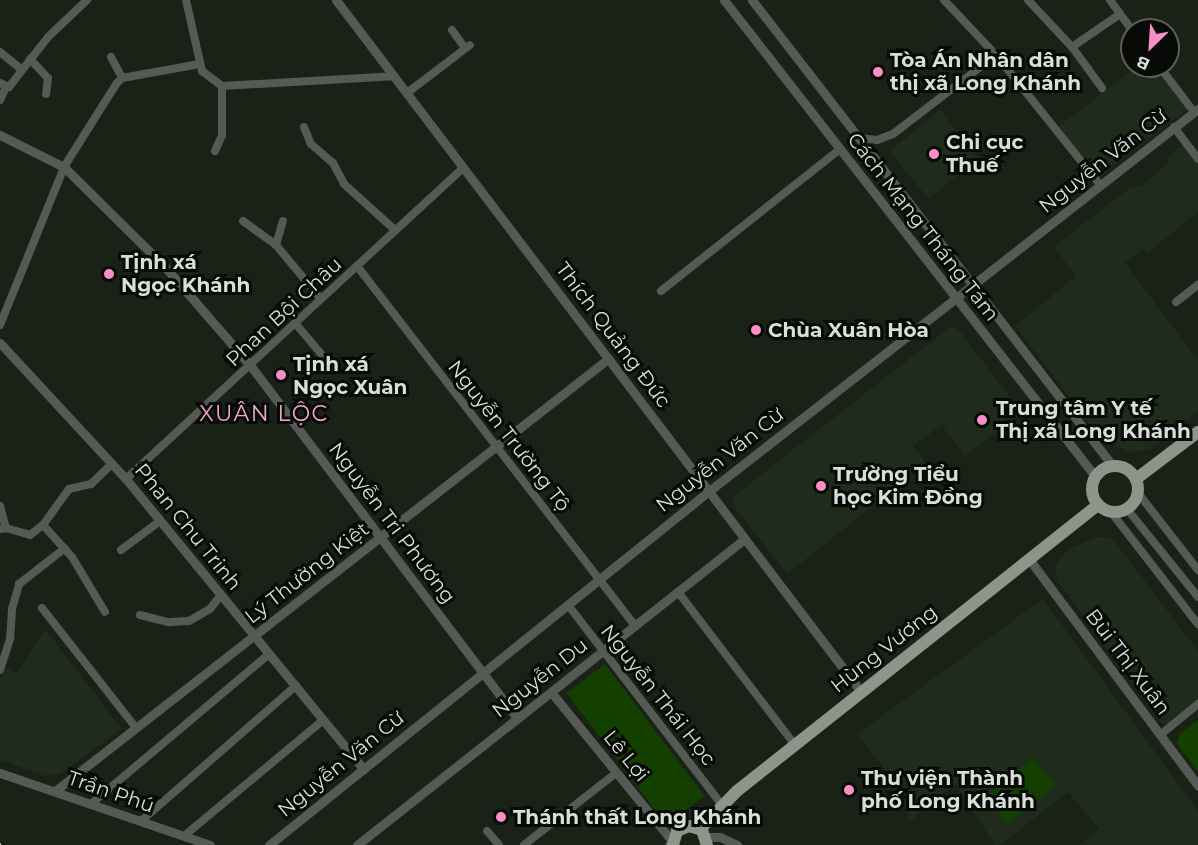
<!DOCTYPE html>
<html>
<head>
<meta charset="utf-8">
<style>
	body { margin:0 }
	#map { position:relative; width:1198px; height:845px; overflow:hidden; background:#1a2217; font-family:Montserrat,sans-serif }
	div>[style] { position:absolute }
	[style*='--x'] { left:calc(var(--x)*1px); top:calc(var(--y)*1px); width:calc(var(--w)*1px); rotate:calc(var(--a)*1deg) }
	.built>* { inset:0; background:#1f2b1b; transform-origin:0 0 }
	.green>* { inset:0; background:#133f00; transform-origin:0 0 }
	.minor>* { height:8px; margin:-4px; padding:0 4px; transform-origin:4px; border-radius:4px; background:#565a54 }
	.tertiary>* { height:9px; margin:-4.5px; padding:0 4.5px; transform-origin:4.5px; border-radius:4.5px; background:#565a54 }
	.primary>* { height:12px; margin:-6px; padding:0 6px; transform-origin:6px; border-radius:6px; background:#8c9589 }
	.primary>.ring { margin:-6px; padding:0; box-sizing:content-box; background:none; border:12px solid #8c9589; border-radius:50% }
	.rail>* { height:5px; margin-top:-2.5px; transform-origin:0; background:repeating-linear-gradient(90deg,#070a06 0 9px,#aab0a8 0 18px); box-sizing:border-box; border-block:2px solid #aab0a8 }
	.dots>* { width:16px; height:16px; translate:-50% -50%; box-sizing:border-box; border:3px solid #070a06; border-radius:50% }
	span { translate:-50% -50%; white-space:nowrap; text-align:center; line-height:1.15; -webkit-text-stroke:6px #070a06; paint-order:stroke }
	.poi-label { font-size:20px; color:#d9dfd8; font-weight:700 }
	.left { translate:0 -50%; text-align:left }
	.street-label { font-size:20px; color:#d9dfd8 }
	.quarter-label { font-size:22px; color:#f1a6cc; letter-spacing:1.5px }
	.north { position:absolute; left:1120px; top:18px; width:60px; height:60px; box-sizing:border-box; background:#070a06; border:2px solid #5b5f5a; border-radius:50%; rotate:205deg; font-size:16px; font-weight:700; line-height:24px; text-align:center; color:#d9dfd8 }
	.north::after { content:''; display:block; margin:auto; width:21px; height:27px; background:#fa8fc7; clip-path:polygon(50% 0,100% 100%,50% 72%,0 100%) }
</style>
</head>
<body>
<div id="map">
	<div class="built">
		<i style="clip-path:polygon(1138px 66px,1163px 66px,1193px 105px,1098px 178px,1058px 127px)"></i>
		<i style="left:940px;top:110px;width:62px;height:65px;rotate:51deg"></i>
		<i style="clip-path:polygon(1182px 144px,1198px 163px,1198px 212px,1147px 253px,1142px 249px,1125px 263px,1198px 360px,1198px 411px,1151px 449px,1128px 452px,1099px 436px,1015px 326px,1076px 276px,1054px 247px,1132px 186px,1140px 187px,1168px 163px,1168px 156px)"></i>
		<i style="clip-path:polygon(950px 327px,958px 329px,1022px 413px,965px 456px,942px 426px,965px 408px,913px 446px,926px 463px,787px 574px,733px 505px,734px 496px)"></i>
		<i style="clip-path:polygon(1097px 537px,1110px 537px,1116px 543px,1198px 651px,1198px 703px,1169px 726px,1159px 721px,1057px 580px,1056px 565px,1062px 556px,1073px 547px)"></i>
		<i style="clip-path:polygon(1043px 599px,1198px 811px,1198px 845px,1080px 845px,1099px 829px,1068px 792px,1000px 845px,995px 845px,955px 783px,909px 822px,903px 793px,857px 734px)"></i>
		<i style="clip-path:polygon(45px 629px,122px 729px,60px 774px,46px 776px,0 760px,0 679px,5px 668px,17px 673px)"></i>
	</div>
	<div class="green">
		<i style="left:605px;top:664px;width:165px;height:48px;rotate:53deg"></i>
		<i style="clip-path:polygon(1198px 720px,1198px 772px,1177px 743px,1180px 734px)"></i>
		<i style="left:1033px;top:758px;width:35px;height:61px;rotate:51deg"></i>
	</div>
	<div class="minor">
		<i style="--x:186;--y:0;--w:73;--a:77.3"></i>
		<i style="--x:202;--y:71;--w:25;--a:37"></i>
		<i style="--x:222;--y:86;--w:171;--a:-3.3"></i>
		<i style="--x:944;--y:0;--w:76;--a:46.6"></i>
		<i style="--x:996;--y:55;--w:168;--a:51.3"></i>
		<i style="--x:1028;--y:0;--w:64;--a:46.9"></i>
		<i style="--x:1072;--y:47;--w:51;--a:53.8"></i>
		<i style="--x:1110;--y:0;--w:37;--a:54"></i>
		<i style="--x:452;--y:30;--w:22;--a:54"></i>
		<i style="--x:1072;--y:47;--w:58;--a:-34.5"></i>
		<i style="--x:0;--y:52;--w:28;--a:39"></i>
		<i style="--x:111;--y:57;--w:24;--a:62"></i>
		<i style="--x:30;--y:59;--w:26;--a:47"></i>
		<i style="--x:48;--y:78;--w:16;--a:97"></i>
		<i style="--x:1159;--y:66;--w:58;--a:52.7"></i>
		<i style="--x:0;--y:83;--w:10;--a:24"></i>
		<i style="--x:9;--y:87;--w:63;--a:-52"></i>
		<i style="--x:48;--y:37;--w:54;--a:-43.5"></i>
		<i style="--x:407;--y:93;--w:79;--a:-37.3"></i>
		<i style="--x:0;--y:100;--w:14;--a:-65"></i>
		<i style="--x:304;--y:127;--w:18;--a:68"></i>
		<i style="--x:311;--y:144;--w:29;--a:41"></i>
		<i style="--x:333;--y:163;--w:24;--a:62"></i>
		<i style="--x:344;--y:184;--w:69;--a:42"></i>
		<i style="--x:1174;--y:127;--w:40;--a:53"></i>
		<i style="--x:859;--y:138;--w:18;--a:6"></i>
		<i style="--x:877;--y:140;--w:17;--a:-21"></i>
		<i style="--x:893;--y:134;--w:130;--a:-37.5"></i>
		<i style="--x:215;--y:151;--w:17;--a:-66"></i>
		<i style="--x:222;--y:135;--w:49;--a:-90"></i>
		<i style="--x:243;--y:221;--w:41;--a:36"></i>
		<i style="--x:276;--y:245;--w:70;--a:50.2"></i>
		<i style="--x:276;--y:245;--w:25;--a:-74"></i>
		<i style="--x:357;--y:266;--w:455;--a:52.3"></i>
		<i style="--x:661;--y:291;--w:228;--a:-38.4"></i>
		<i style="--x:1176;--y:302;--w:28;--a:-38"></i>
		<i style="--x:295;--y:323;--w:59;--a:49.8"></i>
		<i style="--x:0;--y:325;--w:170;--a:-67.9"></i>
		<i style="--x:64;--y:167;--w:99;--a:-57.8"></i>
		<i style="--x:117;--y:83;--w:7;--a:-45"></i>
		<i style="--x:122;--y:78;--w:79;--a:-10.2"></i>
		<i style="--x:126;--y:479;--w:459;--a:-42.7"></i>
		<i style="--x:1138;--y:493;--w:98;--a:52.1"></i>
		<i style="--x:0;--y:506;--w:23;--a:75"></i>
		<i style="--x:6;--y:528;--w:6;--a:171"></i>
		<i style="--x:1127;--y:509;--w:113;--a:51.1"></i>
		<i style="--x:1111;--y:512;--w:142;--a:52.2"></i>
		<i style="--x:43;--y:525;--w:43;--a:47.8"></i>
		<i style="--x:72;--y:557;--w:64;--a:59"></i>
		<i style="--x:6;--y:528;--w:25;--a:16"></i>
		<i style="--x:30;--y:535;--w:16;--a:-38"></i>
		<i style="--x:43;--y:525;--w:44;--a:-54.2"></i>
		<i style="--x:69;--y:489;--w:23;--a:-13"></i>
		<i style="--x:91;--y:484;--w:29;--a:-44"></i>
		<i style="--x:121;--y:550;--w:49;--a:-36.6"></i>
		<i style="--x:678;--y:592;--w:193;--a:52.6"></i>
		<i style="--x:568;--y:605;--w:254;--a:52.4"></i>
		<i style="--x:42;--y:608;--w:152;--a:51.9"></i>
		<i style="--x:140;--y:615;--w:30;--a:14"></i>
		<i style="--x:169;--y:622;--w:20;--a:-3"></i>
		<i style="--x:189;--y:621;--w:24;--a:-30"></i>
		<i style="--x:210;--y:609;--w:18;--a:-52"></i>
		<i style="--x:0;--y:670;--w:33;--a:-72"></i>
		<i style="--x:10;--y:639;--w:30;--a:-86"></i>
		<i style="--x:12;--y:609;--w:26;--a:-74"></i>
		<i style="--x:19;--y:584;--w:58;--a:-38"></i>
		<i style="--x:1160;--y:735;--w:49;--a:-39.2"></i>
		<i style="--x:91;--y:804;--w:233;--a:-40.1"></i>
		<i style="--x:141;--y:821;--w:206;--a:-41.1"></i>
		<i style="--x:487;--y:831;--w:18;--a:49"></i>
		<i style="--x:184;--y:836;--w:181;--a:-39.8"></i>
		<i style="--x:524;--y:845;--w:117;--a:-38"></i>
	</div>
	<div class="tertiary">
		<i style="--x:336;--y:0;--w:869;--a:52.81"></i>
		<i style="--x:724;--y:0;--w:604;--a:52.07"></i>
		<i style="--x:752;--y:0;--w:588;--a:52.25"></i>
		<i style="--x:0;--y:135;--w:72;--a:26.6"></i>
		<i style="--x:64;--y:167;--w:142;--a:44.7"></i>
		<i style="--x:165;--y:267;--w:130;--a:49.1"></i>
		<i style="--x:250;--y:365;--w:443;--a:52.9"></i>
		<i style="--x:0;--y:343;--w:185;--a:47.2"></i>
		<i style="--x:126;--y:479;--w:375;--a:50.7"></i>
		<i style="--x:1029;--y:559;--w:283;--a:53.3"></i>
		<i style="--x:551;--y:692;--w:193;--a:50.9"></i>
		<i style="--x:673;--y:842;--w:5;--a:143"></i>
		<i style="--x:0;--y:773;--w:222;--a:18.9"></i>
		<i style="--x:55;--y:791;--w:702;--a:-38"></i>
		<i style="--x:706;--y:837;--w:14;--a:0"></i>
		<i style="--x:720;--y:837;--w:19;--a:25"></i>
		<i style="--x:269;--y:845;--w:565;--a:-38.82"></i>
		<i style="--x:709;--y:491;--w:621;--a:-38"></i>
		<i style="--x:357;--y:845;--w:494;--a:-38.3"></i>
	</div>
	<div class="primary">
		<i class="ring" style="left:1092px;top:466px;width:34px;height:34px"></i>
		<i style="--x:1136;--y:479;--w:78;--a:-37.2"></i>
		<i style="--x:700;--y:829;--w:53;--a:-45.8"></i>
		<i style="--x:737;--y:791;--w:461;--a:-38.4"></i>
		<i style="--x:673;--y:845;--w:15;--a:-74"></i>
		<i style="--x:677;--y:831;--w:13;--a:-23"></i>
		<i style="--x:689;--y:826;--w:14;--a:17"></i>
		<i style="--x:702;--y:830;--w:16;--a:72"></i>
	</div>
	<div class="rail">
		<i style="--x:0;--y:845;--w:1;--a:0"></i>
	</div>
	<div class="dots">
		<i style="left:878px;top:72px;background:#fa8fc7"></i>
		<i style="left:934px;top:154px;background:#fa8fc7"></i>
		<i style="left:109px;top:274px;background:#fa8fc7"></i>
		<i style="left:756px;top:330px;background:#fa8fc7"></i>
		<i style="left:281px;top:375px;background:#fa8fc7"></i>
		<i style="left:982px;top:420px;background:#fa8fc7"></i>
		<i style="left:821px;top:486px;background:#fa8fc7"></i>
		<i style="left:849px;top:790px;background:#fa8fc7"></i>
		<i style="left:501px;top:817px;background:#fa8fc7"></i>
	</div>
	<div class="poi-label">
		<span class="left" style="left:890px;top:72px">Tòa Án Nhân dân<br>thị xã Long Khánh</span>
		<span class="left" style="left:946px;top:154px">Chi cục<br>Thuế</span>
		<span class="left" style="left:121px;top:274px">Tịnh xá<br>Ngọc Khánh</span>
		<span class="left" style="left:768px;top:330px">Chùa Xuân Hòa</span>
		<span class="left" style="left:293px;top:376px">Tịnh xá<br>Ngọc Xuân</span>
		<span class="left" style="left:996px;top:420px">Trung tâm Y tế<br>Thị xã Long Khánh</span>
		<span class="left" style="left:833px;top:486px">Trường Tiểu<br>học Kim Đồng</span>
		<span class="left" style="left:861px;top:790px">Thư viện Thành<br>phố Long Khánh</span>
		<span class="left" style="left:513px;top:817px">Thánh thất Long Khánh</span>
	</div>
	<div class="street-label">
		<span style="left:1103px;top:161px;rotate:-38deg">Nguyễn Văn Cừ</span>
		<span style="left:923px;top:227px;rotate:52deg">Cách Mạng Tháng Tám</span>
		<span style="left:284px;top:312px;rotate:-43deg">Phan Bội Châu</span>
		<span style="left:613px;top:335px;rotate:53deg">Thích Quảng Đức</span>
		<span style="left:509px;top:436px;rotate:52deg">Nguyễn Trường Tộ</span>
		<span style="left:720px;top:460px;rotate:-38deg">Nguyễn Văn Cừ</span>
		<span style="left:392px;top:523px;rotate:53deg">Nguyễn Tri Phương</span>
		<span style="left:188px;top:527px;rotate:51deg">Phan Chu Trinh</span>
		<span style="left:307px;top:573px;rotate:-38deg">Lý Thường Kiệt</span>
		<span style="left:884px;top:649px;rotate:-38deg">Hùng Vương</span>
		<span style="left:1128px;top:662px;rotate:53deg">Bùi Thị Xuân</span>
		<span style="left:540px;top:678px;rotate:-38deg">Nguyễn Du</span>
		<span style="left:658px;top:695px;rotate:52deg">Nguyễn Thái Học</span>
		<span style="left:626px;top:756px;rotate:51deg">Lê Lợi</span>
		<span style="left:341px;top:764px;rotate:-39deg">Nguyễn Văn Cừ</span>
		<span style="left:111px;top:792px;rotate:19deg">Trần Phú</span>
	</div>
	<div class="quarter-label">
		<span style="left:264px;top:414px">XUÂN LỘC</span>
	</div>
	<div class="north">B</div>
</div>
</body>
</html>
